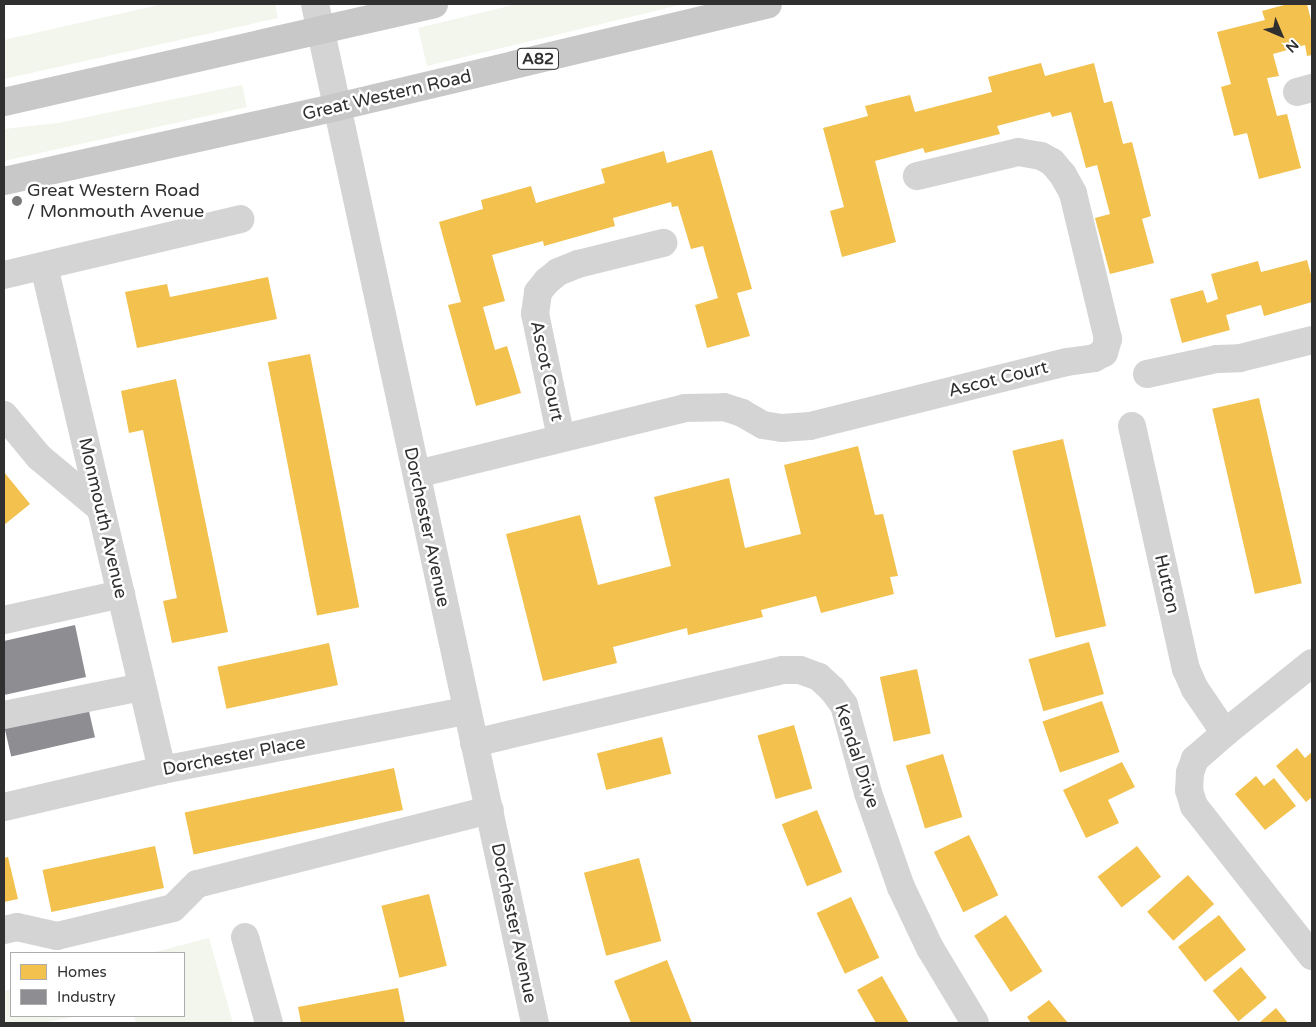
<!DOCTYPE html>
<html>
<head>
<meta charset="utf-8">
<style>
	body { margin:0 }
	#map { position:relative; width:1316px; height:1027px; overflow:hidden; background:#fff; font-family:"Varela Round",sans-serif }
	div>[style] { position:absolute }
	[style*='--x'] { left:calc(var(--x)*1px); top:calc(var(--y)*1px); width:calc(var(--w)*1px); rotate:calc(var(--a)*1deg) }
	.green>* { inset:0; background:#f2f6ec }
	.homes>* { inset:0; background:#f2c14e; transform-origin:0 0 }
	.industry>* { inset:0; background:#8d8d92; transform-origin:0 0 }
	.minor>* { height:28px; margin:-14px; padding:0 14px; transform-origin:14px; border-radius:14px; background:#d4d4d4 }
	.major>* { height:28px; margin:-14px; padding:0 14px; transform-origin:14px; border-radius:14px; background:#c8c8c8 }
	.dots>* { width:14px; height:14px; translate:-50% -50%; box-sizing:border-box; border:2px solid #fff; border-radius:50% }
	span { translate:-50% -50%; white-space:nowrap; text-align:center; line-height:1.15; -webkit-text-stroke:5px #fff; paint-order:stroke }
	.shield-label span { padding:1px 4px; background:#fff; border:1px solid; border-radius:4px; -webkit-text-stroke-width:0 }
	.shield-label { font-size:16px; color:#303030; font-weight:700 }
	.street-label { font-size:18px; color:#303030 }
	.poi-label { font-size:18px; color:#303030 }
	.left { translate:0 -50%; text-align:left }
	.frame { position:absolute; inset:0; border:5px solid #303030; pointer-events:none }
	.legend { position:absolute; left:10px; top:952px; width:175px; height:65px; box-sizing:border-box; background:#fff; border:1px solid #acacac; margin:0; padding:6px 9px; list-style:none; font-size:15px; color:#303030 }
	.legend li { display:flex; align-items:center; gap:10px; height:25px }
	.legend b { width:25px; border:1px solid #acacac }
	.north { position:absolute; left:1256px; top:10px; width:50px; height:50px; -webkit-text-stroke:4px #fff; paint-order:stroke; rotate:135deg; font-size:14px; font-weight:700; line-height:20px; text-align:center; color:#303030 }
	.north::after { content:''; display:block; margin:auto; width:18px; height:22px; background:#303030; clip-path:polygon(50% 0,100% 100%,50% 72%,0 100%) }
</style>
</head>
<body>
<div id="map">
	<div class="green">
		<i style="clip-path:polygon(163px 4px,275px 4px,278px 18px,4px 79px,4px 40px)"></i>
		<i style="clip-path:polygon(517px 4px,684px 4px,427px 66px,418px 28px)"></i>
		<i style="clip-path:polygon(242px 85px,247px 107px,4px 161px,4px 129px,58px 123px)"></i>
		<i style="clip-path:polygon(209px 938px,233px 1023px,136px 1023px,134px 1016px,184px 1016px,184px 953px,151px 953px)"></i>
		<i style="clip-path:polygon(11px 989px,11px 1016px,77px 1016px,43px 1023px,4px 1023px,4px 991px)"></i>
	</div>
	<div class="homes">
		<i style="clip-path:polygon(1288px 4px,1307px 4px,1312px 24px,1312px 55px,1307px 56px,1305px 45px,1273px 54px,1279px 76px,1267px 78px,1277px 116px,1287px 114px,1301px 168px,1259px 179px,1247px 133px,1234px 136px,1221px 87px,1231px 84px,1217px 32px,1265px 20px,1262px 11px)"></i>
		<i style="clip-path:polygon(1041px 63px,1045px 76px,1094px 63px,1104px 103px,1112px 101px,1123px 144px,1132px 142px,1151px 216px,1142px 219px,1154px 263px,1110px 274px,1095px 218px,1110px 214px,1097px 165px,1086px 168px,1071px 112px,1052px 117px,1050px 112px,997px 126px,1000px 134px,925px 153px,923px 148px,875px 161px,896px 242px,842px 257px,830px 211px,844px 207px,823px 128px,868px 116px,865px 106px,910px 95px,915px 112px,992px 92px,988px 77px)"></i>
		<i style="clip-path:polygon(712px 150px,752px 289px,737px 293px,750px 336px,707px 348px,695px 305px,718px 298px,703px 246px,691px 249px,678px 206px,672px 207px,671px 202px,613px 218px,615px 226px,544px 246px,543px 241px,492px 255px,505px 301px,483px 307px,495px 350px,507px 346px,521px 393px,476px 406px,448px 305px,461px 302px,439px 222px,483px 209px,481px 200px,531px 186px,536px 203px,605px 183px,601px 169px,664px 151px,667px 163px)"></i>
		<i style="clip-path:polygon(1307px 260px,1312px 278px,1312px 302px,1264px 316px,1261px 305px,1226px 315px,1230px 330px,1182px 343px,1170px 299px,1203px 290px,1207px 303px,1218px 299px,1211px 274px,1258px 261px,1261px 272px)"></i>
		<i style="clip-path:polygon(268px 277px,277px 319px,137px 348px,125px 292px,167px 284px,170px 297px)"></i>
		<i style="left:310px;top:354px;width:258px;height:43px;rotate:79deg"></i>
		<i style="clip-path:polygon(176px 379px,228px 632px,172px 643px,163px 601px,177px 598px,143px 430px,129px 433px,121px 391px)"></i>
		<i style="left:1259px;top:398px;width:190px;height:48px;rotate:77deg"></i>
		<i style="left:1063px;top:439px;width:192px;height:52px;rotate:77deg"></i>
		<i style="clip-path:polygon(858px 446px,875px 515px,883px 514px,898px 576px,890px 577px,894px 594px,821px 613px,816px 596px,761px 610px,763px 617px,688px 635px,687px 628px,613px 647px,617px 663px,543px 681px,506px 534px,580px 515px,598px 585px,671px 566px,654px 497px,729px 478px,745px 548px,801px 534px,784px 465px)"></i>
		<i style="clip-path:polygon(4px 472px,30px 504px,4px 525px)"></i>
		<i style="left:1089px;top:642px;width:54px;height:63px;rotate:74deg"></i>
		<i style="left:329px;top:643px;width:43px;height:114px;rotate:78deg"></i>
		<i style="left:917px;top:669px;width:66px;height:38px;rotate:78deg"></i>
		<i style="left:1102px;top:701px;width:54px;height:63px;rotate:71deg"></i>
		<i style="left:794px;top:725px;width:66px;height:38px;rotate:74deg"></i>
		<i style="left:662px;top:737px;width:38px;height:67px;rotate:76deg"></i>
		<i style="clip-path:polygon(1297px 748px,1305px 758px,1312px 752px,1312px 797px,1306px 802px,1276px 766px)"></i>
		<i style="left:943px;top:754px;width:66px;height:39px;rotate:73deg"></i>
		<i style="clip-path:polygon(1122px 762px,1135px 787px,1108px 800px,1119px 823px,1086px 838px,1063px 790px)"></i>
		<i style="left:394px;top:768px;width:43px;height:214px;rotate:78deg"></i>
		<i style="clip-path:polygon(1256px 776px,1264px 786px,1274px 778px,1296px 806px,1265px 830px,1235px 794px)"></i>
		<i style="left:817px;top:810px;width:67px;height:38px;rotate:68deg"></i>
		<i style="left:969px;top:835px;width:67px;height:39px;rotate:64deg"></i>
		<i style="left:155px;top:846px;width:43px;height:115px;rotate:78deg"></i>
		<i style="left:1137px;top:846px;width:39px;height:50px;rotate:52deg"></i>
		<i style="clip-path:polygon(8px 857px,18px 899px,4px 902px,4px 858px)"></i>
		<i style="left:639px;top:858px;width:86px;height:57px;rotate:75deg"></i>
		<i style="left:1188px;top:875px;width:39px;height:55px;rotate:48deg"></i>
		<i style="left:429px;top:894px;width:74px;height:49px;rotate:76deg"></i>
		<i style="left:851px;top:897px;width:67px;height:38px;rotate:65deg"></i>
		<i style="left:1006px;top:915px;width:67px;height:38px;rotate:57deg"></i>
		<i style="left:1219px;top:915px;width:44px;height:52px;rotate:52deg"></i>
		<i style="clip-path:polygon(667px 960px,692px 1023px,631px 1023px,614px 981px)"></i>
		<i style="left:1241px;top:967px;width:40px;height:37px;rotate:50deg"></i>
		<i style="clip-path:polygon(882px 976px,909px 1023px,876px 1023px,857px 990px)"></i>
		<i style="clip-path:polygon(398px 988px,405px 1023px,301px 1023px,298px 1007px)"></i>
		<i style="clip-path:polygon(1049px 1000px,1068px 1023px,1031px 1023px,1027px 1017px)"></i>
		<i style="clip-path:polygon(1276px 1008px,1288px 1023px,1259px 1023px)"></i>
	</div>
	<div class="industry">
		<i style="clip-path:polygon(75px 625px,86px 677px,4px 695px,4px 641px)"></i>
		<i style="left:88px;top:707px;width:31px;height:86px;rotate:77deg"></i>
	</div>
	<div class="minor">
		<i style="--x:315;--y:4;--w:1042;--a:77.82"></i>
		<i style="--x:1297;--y:92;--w:16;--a:-15"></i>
		<i style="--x:44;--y:266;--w:518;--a:76.82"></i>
		<i style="--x:4;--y:275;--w:243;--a:-13.3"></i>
		<i style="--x:1147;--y:374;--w:72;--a:-12.1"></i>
		<i style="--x:1217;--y:359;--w:23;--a:-2"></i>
		<i style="--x:1240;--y:358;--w:74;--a:-14"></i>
		<i style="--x:4;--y:415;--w:55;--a:50.2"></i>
		<i style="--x:39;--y:457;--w:80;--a:39.9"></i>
		<i style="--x:1132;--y:426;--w:249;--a:77.5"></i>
		<i style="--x:1186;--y:669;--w:22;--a:66"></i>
		<i style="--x:1195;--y:689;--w:53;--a:55.7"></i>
		<i style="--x:561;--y:438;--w:127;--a:-101.8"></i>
		<i style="--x:535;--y:314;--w:22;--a:-82"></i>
		<i style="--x:538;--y:292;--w:14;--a:-51"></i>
		<i style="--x:547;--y:281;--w:14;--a:-39"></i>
		<i style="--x:558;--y:272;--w:22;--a:-22"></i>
		<i style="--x:578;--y:264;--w:88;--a:-13.9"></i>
		<i style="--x:417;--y:474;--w:276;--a:-13.8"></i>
		<i style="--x:685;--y:408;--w:39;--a:-1"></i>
		<i style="--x:724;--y:407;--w:19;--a:18"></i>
		<i style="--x:742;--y:413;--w:24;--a:30"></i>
		<i style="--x:763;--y:425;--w:19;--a:9"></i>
		<i style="--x:782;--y:428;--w:28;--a:-4"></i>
		<i style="--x:810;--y:426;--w:265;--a:-14"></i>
		<i style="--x:1067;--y:362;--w:27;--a:-8"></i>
		<i style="--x:1094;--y:358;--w:11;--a:-27"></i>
		<i style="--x:1104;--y:353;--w:15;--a:-74"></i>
		<i style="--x:1108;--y:339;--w:150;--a:-103.5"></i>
		<i style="--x:1073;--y:193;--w:21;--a:-119"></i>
		<i style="--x:1063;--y:175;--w:17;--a:-130"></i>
		<i style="--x:1052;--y:162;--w:13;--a:-151"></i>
		<i style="--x:1041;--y:156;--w:23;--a:-170"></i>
		<i style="--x:1018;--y:152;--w:104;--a:166.6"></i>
		<i style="--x:4;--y:620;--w:120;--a:-12.5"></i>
		<i style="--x:1312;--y:663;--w:112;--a:141.2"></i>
		<i style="--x:1225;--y:733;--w:40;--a:139"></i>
		<i style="--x:1195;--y:759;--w:15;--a:110"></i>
		<i style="--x:1190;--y:773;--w:17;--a:93"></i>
		<i style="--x:1189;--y:790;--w:17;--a:73"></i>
		<i style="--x:1194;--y:806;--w:191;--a:51.8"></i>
		<i style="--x:4;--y:715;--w:141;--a:-11.5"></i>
		<i style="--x:474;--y:743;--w:317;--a:-13.3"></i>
		<i style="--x:782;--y:670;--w:18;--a:0"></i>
		<i style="--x:800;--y:670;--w:20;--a:20"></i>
		<i style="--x:819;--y:677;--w:18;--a:43"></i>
		<i style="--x:832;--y:689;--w:20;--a:53"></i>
		<i style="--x:844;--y:705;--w:91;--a:74.7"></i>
		<i style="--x:868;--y:793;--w:100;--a:70.7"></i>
		<i style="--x:901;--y:887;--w:68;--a:64.6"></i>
		<i style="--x:930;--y:948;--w:87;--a:59"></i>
		<i style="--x:4;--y:807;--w:162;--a:-13.2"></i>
		<i style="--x:162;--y:770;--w:310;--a:-11"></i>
		<i style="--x:4;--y:930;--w:13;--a:-13"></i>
		<i style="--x:17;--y:927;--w:41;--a:12.7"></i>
		<i style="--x:57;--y:936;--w:119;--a:-13.6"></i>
		<i style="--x:173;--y:908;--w:34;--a:-45"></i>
		<i style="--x:197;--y:884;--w:302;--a:-14.2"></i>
		<i style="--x:245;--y:937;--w:89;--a:74.4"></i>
	</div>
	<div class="major">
		<i style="--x:4;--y:102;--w:441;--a:-12.8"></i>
		<i style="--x:4;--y:181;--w:341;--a:-12.5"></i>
		<i style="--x:337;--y:107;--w:443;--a:-13.4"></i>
	</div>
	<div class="dots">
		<i style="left:17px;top:201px;background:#787878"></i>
	</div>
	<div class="shield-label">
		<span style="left:538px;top:59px">A82</span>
	</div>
	<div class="street-label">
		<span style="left:387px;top:95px;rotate:-13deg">Great Western Road</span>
		<span style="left:547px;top:371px;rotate:78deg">Ascot Court</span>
		<span style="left:998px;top:379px;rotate:-14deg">Ascot Court</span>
		<span style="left:103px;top:518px;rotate:77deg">Monmouth Avenue</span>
		<span style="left:427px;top:527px;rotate:78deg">Dorchester Avenue</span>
		<span style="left:1167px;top:584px;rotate:77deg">Hutton</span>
		<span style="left:234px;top:756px;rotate:-11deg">Dorchester Place</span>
		<span style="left:857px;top:756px;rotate:72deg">Kendal Drive</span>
		<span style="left:514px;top:923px;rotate:78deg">Dorchester Avenue</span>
	</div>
	<div class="poi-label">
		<span class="left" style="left:27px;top:201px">Great Western Road<br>/ Monmouth Avenue</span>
	</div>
	<div class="frame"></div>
	<ul class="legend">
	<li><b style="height:14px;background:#f2c14e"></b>Homes</li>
	<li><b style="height:14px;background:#8d8d92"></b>Industry</li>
	</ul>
	<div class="north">N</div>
</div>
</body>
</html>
